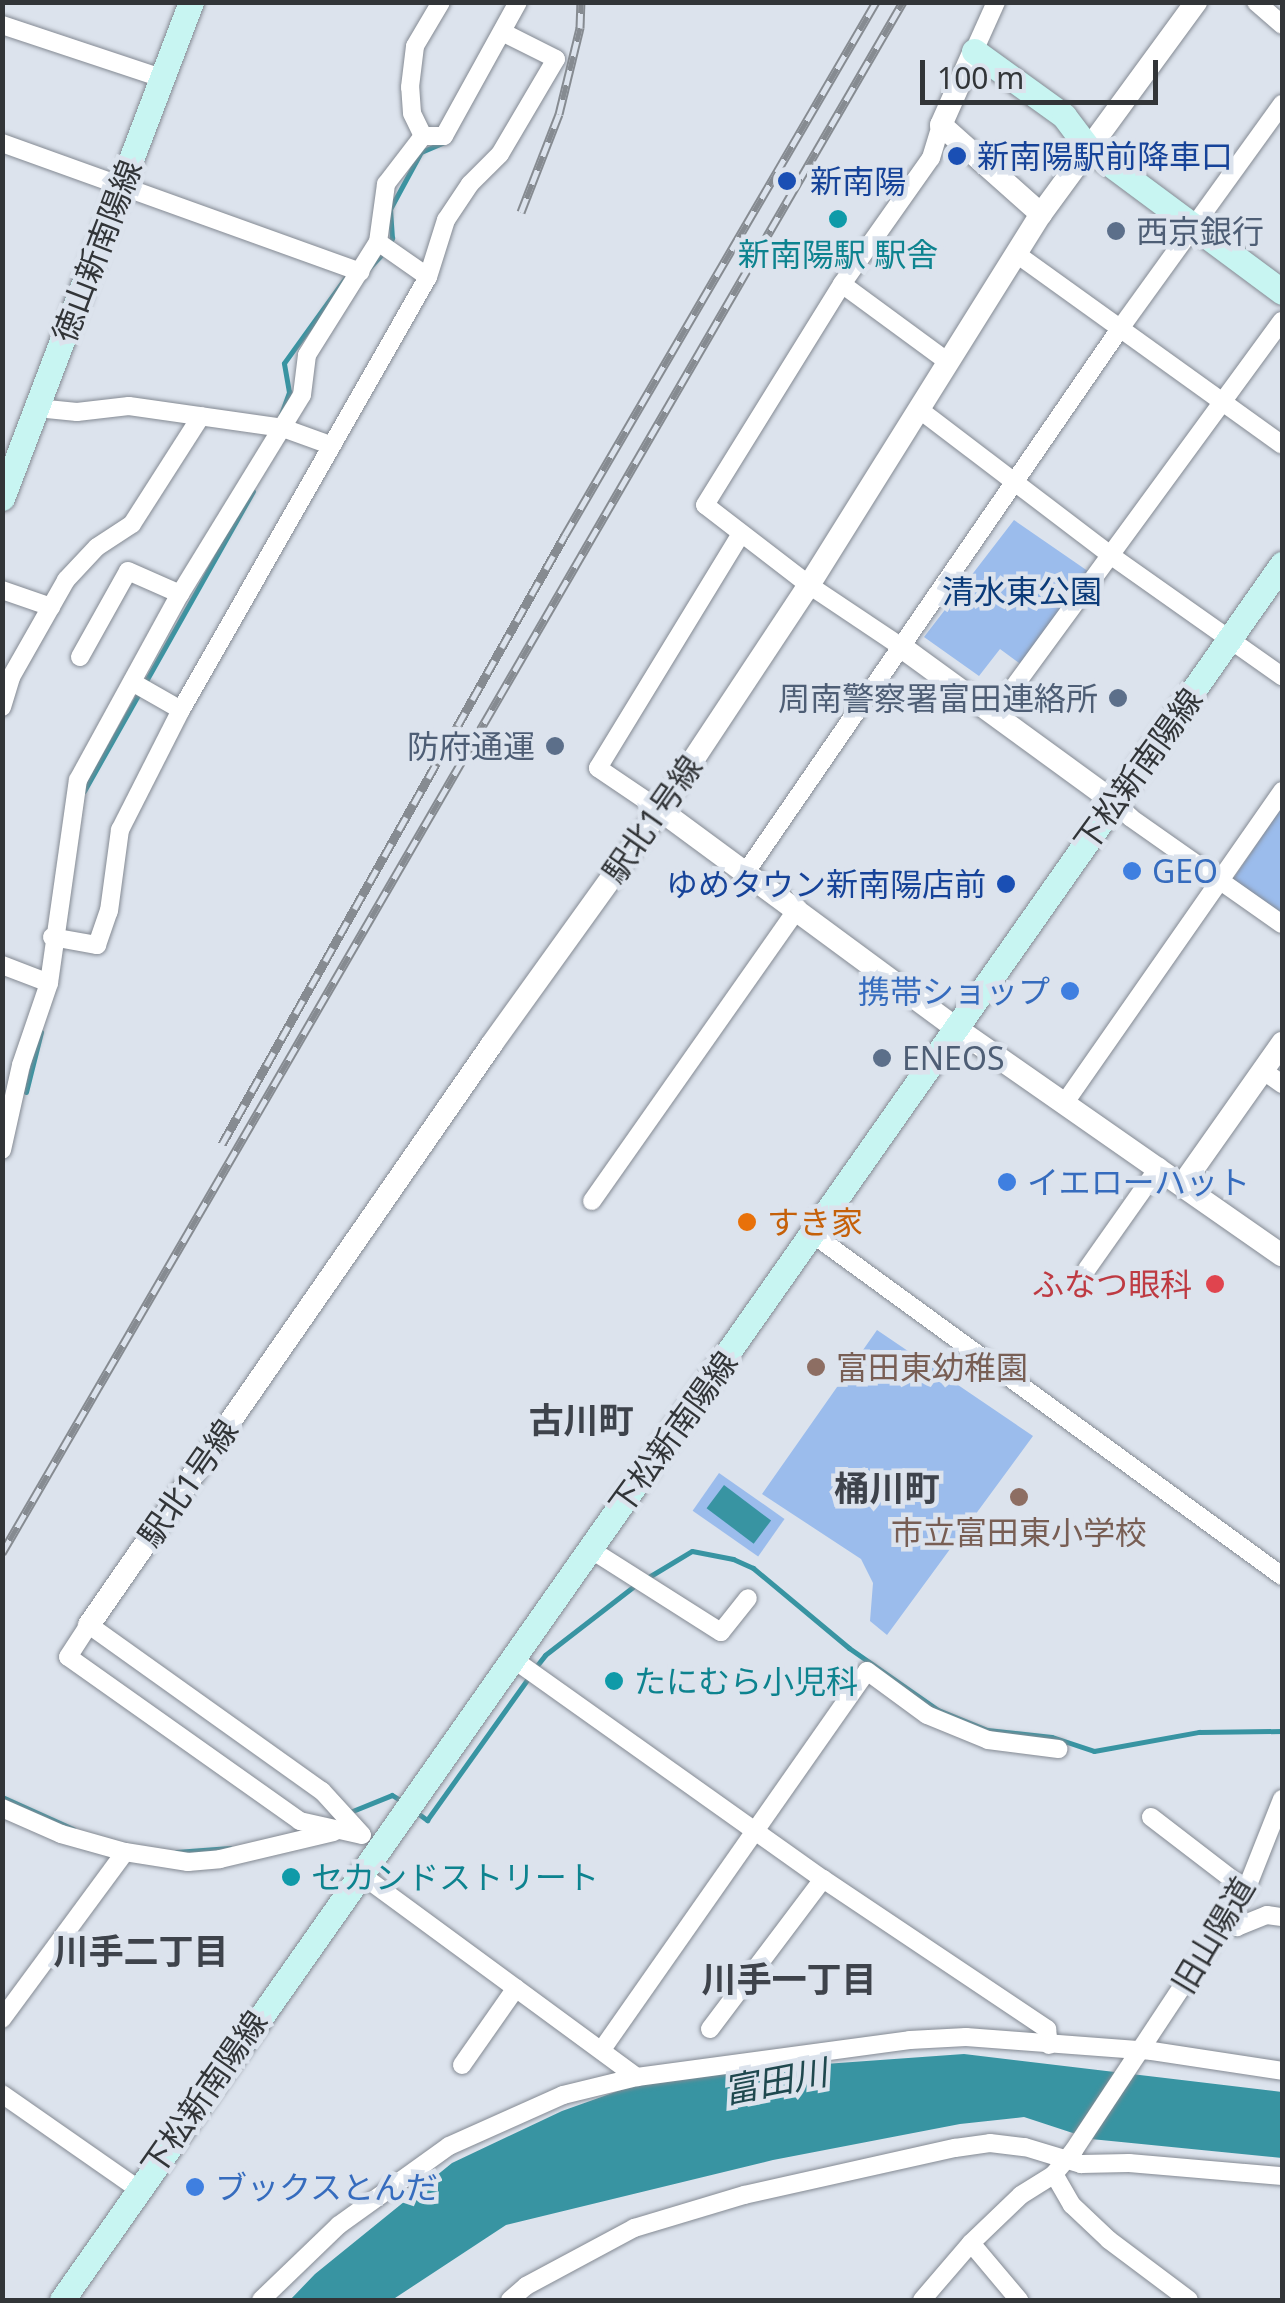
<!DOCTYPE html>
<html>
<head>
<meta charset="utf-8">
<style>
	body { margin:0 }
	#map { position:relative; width:1285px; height:2303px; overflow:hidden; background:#dce3ed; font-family:"Noto Sans","Noto Sans JP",sans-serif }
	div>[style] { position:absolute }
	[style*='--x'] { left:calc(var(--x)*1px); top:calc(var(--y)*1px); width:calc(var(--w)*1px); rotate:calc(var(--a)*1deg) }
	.green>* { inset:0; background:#9bbcec; transform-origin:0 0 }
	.water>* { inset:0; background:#3894a2; transform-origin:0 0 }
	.stream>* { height:5px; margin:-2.5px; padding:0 2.5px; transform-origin:2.5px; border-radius:2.5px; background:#3894a2 }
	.roads { filter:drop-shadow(0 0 2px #848a93) drop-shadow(0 0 2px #848a93) }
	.minor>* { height:18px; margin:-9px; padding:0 9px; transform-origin:9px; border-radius:9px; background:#fff }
	.tertiary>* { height:22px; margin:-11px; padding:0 11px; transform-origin:11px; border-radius:11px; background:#fff }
	.secondary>* { height:25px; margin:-12.5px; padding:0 12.5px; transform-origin:12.5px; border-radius:12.5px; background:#c8f5f2 }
	.rail>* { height:9px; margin-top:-4.5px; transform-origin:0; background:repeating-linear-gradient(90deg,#dce3ed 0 15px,#868b91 0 30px); box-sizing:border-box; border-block:2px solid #868b91 }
	.dots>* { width:28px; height:28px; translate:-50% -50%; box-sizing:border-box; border:5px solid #dce3ed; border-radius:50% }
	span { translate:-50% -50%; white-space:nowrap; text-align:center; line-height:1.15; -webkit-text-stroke:9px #dce3ed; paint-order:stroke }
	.transit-label { font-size:32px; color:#164399 }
	.left { translate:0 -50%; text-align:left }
	.right { translate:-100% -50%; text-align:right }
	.service-label { font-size:32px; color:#4e5e75 }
	.street-label { font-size:32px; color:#323538 }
	.culture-label { font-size:32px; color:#0d838f }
	.park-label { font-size:32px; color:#0b3b79 }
	.shop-label { font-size:32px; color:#366cbe }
	.food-label { font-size:32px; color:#c56008 }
	.health-label { font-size:32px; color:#be3a42 }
	.education-label { font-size:32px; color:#785e54 }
	.neighbourhood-label { font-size:35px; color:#3e434b; font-weight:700 }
	.water-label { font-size:35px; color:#1f484e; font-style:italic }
	.frame { position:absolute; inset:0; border:5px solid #323538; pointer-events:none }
	.scale { position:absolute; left:920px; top:60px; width:238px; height:45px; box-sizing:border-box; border:5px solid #323538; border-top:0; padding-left:12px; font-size:30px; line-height:35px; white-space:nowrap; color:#323538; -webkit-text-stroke:8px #dce3ed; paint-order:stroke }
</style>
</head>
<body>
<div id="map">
	<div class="green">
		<i style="clip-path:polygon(1014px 520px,1095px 576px,1026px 668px,1000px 649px,979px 676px,924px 637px)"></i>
		<i style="clip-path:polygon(1282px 807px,1282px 918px,1231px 882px)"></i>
		<i style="clip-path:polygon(877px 1330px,1033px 1436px,887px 1635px,870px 1621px,873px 1583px,861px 1559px,762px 1494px)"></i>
		<i style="left:719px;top:1473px;width:80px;height:46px;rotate:35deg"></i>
	</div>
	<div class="water">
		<i style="left:724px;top:1485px;width:59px;height:29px;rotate:37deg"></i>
		<i style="clip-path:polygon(964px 2054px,1282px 2092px,1282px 2158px,1091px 2139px,1024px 2117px,960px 2124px,773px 2160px,506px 2225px,392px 2300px,290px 2300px,315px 2274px,452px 2163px,562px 2111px,660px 2076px)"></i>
	</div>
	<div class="stream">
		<i style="--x:389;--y:244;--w:7;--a:-63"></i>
		<i style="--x:392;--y:238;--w:29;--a:-94"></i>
		<i style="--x:390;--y:209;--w:65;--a:-61.5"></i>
		<i style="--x:421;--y:152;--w:23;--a:-23"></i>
		<i style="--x:367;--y:270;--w:23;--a:-47"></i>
		<i style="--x:280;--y:417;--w:27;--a:-70"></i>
		<i style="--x:289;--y:392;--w:29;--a:-100"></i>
		<i style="--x:284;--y:363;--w:106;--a:-54.2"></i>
		<i style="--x:346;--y:277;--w:6;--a:-18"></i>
		<i style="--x:84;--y:791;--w:344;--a:-60.6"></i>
		<i style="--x:26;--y:1092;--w:62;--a:-76"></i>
		<i style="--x:647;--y:1578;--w:52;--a:-31"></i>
		<i style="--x:692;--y:1551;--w:42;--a:11"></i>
		<i style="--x:733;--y:1559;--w:22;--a:24"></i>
		<i style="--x:753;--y:1568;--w:125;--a:39.8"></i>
		<i style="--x:849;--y:1648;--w:108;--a:34.9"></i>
		<i style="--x:938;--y:1710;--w:53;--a:22.2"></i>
		<i style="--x:987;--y:1730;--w:65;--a:6.1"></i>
		<i style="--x:1052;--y:1737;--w:44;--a:18.4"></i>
		<i style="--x:1094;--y:1751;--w:107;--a:-10.3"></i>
		<i style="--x:1199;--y:1732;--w:83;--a:-0.7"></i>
		<i style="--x:535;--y:1668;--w:16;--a:-52"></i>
		<i style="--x:545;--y:1655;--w:118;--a:-37.7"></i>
		<i style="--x:2;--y:1797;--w:78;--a:24.3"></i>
		<i style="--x:350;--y:1812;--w:45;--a:-22"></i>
		<i style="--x:392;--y:1795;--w:13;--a:32"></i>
		<i style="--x:416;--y:1812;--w:14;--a:36"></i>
		<i style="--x:427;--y:1820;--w:176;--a:-54.5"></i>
		<i style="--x:176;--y:1852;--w:54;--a:-4.2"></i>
	</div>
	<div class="roads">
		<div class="minor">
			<i style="--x:1256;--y:2;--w:35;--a:41"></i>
			<i style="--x:2;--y:25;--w:171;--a:18.4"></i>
			<i style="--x:974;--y:51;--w:54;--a:-65.8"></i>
			<i style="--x:423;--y:136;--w:21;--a:0"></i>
			<i style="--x:444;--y:136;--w:153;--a:-61.1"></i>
			<i style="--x:423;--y:136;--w:25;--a:-116"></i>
			<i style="--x:412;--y:113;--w:26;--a:-94"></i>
			<i style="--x:410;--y:87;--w:41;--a:-83"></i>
			<i style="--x:415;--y:46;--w:51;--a:-59.4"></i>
			<i style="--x:2;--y:143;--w:381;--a:19.8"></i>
			<i style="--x:378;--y:242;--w:61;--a:35"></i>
			<i style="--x:1018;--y:255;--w:325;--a:35.7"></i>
			<i style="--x:842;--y:284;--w:132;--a:36.3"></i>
			<i style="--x:37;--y:408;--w:40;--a:5.7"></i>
			<i style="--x:77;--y:412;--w:52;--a:-6.6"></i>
			<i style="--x:129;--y:406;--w:156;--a:8.1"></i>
			<i style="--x:283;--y:428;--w:50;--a:19.9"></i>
			<i style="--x:920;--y:410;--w:243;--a:37.3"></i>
			<i style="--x:1113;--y:557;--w:207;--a:35.2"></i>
			<i style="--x:2;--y:590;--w:52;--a:19.1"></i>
			<i style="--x:903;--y:648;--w:113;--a:-146.2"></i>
			<i style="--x:809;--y:585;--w:131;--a:-142.4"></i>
			<i style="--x:705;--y:505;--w:260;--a:-58.2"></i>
			<i style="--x:842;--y:284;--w:154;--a:-54.8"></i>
			<i style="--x:931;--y:158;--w:34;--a:-73"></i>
			<i style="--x:80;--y:657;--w:98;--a:-60.8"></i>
			<i style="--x:128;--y:571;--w:57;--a:23.9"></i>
			<i style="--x:132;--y:682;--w:56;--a:29.7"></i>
			<i style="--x:2;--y:707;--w:31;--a:-73"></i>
			<i style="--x:11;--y:677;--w:112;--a:-60.4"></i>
			<i style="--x:66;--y:580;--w:45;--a:-46.8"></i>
			<i style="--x:97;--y:547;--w:42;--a:-33.3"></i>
			<i style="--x:132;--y:524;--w:128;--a:-57.4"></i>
			<i style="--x:994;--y:714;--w:487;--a:-53.8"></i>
			<i style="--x:1114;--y:802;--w:23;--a:43"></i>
			<i style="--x:1131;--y:818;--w:184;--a:35.1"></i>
			<i style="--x:660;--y:810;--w:75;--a:-145.9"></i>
			<i style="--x:598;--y:768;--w:273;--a:-58.6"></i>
			<i style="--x:746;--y:872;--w:658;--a:-55.46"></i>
			<i style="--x:1119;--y:330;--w:279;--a:-54.2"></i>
			<i style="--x:52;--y:937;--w:46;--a:10.1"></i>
			<i style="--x:97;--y:945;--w:36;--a:-71"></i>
			<i style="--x:109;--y:911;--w:82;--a:-82.3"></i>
			<i style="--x:120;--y:830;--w:135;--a:-63.1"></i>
			<i style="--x:181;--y:710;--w:498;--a:-60.3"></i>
			<i style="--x:428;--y:277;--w:60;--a:-72.5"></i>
			<i style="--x:446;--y:220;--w:43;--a:-56.3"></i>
			<i style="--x:470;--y:184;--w:42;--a:-45"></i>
			<i style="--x:500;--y:154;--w:110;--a:-59.5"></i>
			<i style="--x:556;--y:59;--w:60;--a:-153.4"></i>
			<i style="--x:2;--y:965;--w:50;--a:21"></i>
			<i style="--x:1265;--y:1072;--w:21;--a:35"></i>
			<i style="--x:1066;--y:1101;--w:378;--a:-55.1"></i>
			<i style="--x:2;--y:1150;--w:87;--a:-77.4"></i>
			<i style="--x:21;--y:1065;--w:87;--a:-71.1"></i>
			<i style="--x:49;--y:983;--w:205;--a:-81.9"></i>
			<i style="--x:78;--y:780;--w:212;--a:-61.3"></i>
			<i style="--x:180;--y:594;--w:233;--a:-58.5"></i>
			<i style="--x:302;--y:395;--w:40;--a:-82.9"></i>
			<i style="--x:307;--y:355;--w:133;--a:-57.9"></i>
			<i style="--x:378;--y:242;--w:59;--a:-82.1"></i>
			<i style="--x:386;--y:184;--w:61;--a:-52.4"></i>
			<i style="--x:592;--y:1201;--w:358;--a:-54.9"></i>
			<i style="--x:814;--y:1235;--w:579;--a:36.08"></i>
			<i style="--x:1087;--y:1269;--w:125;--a:-54.8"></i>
			<i style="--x:590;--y:1549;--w:155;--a:32.4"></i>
			<i style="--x:721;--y:1632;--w:43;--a:-51.5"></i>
			<i style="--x:89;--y:1625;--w:286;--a:35.5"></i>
			<i style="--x:322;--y:1791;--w:59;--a:47.7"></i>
			<i style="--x:362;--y:1835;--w:64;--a:-167.3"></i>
			<i style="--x:300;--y:1821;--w:284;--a:-144.7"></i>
			<i style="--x:68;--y:1657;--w:38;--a:-57"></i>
			<i style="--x:513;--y:1659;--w:380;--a:35.4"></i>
			<i style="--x:823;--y:1879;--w:270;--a:33.8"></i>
			<i style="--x:1047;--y:2029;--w:16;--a:83"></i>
			<i style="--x:2;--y:1808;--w:64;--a:23.8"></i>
			<i style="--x:61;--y:1834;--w:66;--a:15.7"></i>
			<i style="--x:125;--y:1852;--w:64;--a:9"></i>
			<i style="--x:188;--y:1862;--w:32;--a:-5"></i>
			<i style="--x:220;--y:1859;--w:117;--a:-13.3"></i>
			<i style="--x:1151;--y:1817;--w:120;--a:37.5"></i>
			<i style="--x:359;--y:1873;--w:345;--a:36.3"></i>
			<i style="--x:1226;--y:1923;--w:12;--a:20"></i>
			<i style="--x:1237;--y:1927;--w:32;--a:-22"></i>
			<i style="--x:1267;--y:1915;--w:15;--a:8"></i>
			<i style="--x:2;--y:2019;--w:207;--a:-53.6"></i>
			<i style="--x:710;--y:2029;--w:188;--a:-53"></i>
			<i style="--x:603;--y:2048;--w:460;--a:-55"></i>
			<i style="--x:867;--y:1671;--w:74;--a:36.3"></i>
			<i style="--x:927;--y:1715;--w:66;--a:22.3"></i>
			<i style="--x:988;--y:1740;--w:71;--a:7.3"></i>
			<i style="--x:462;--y:2065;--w:94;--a:-55"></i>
			<i style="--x:2;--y:2094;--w:166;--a:34.9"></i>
			<i style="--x:1054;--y:2174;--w:36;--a:60"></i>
			<i style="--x:1072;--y:2205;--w:51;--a:43.4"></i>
			<i style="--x:1109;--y:2240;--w:100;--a:36.9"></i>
			<i style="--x:971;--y:2243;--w:75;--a:49.9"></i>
			<i style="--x:261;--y:2300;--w:108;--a:-43.9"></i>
			<i style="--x:339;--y:2225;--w:135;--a:-35.7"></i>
			<i style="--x:449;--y:2146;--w:125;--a:-24.1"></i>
			<i style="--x:563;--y:2095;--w:76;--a:-13.7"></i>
			<i style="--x:637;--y:2077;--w:275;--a:-7.7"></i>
			<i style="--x:910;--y:2040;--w:56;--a:-3.1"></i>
			<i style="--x:966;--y:2037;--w:187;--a:4.3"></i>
			<i style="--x:1152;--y:2051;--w:132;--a:8.7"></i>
			<i style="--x:510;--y:2300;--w:21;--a:-41"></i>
			<i style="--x:526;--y:2286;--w:123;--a:-28.2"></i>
			<i style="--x:634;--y:2228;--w:115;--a:-16.7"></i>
			<i style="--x:744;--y:2195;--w:216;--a:-12.6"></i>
			<i style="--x:955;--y:2148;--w:35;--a:-8"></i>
			<i style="--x:990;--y:2143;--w:35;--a:7"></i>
			<i style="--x:1025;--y:2147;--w:59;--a:16.9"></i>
			<i style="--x:1081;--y:2164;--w:48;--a:-1.2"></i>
			<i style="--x:1129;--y:2163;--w:154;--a:4.9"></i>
			<i style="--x:922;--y:2300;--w:75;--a:-49.3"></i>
			<i style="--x:971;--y:2243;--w:69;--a:-43.8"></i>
			<i style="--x:1021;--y:2195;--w:39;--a:-32"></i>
			<i style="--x:1054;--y:2174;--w:31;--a:-50"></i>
			<i style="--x:1074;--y:2150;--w:312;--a:-56.5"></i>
			<i style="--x:1246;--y:1890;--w:98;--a:-68.4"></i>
		</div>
		<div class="tertiary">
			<i style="--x:974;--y:51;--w:81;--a:114"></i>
			<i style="--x:941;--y:125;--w:134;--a:41.7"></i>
			<i style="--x:903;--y:648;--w:261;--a:36.1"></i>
			<i style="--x:660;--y:810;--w:368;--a:36.4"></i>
			<i style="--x:956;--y:1028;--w:397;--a:34.9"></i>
			<i style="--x:1182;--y:1185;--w:174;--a:-54.8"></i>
			<i style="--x:89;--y:1625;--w:707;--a:-55.25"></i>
			<i style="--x:492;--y:1044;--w:288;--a:-54.3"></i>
			<i style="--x:660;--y:810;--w:270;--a:-56.5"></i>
			<i style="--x:809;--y:585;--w:438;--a:-58"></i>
			<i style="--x:1041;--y:214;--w:263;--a:-53.8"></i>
		</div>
		<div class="secondary">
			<i style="--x:974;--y:51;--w:111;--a:35.8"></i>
			<i style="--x:1064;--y:116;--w:39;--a:53"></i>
			<i style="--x:1087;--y:147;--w:243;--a:36.6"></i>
			<i style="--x:2;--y:498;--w:531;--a:-69.14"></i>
			<i style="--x:62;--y:2300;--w:2122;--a:-54.9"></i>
		</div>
	</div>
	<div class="rail">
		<i style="--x:521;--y:212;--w:105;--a:-68.8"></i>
		<i style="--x:559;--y:114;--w:89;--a:-76.3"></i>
		<i style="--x:580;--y:28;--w:26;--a:-88"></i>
		<i style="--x:222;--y:1144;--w:699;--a:-60.61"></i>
		<i style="--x:565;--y:535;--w:617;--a:-59.74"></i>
		<i style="--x:2;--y:1553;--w:1794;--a:-59.85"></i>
	</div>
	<div class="dots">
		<i style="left:957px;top:156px;background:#1a4fb4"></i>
		<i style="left:787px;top:181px;background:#1a4fb4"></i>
		<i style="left:838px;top:219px;background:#0f9aa8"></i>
		<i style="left:1116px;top:231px;background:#5c6f8a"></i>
		<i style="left:1118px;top:698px;background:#5c6f8a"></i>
		<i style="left:555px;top:746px;background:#5c6f8a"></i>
		<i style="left:1132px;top:871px;background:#3f7fe0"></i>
		<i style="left:1006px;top:884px;background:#1a4fb4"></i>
		<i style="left:1070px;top:991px;background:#3f7fe0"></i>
		<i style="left:882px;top:1058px;background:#5c6f8a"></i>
		<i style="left:1007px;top:1182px;background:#3f7fe0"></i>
		<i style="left:747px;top:1222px;background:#e8710a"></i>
		<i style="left:1215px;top:1284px;background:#e0444e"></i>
		<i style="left:816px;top:1367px;background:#8d6e63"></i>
		<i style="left:1019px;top:1497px;background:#8d6e63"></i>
		<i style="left:614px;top:1681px;background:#0f9aa8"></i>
		<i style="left:291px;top:1877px;background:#0f9aa8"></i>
		<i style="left:195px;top:2187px;background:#3f7fe0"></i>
	</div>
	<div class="transit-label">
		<span class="left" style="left:977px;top:156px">新南陽駅前降車口</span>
		<span class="left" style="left:810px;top:181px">新南陽</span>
		<span class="right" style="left:986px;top:884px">ゆめタウン新南陽店前</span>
	</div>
	<div class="service-label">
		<span class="left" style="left:1136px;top:231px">西京銀行</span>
		<span class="right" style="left:1098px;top:698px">周南警察署富田連絡所</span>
		<span class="right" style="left:535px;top:746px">防府通運</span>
		<span class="left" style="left:902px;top:1058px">ENEOS</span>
	</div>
	<div class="street-label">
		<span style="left:97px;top:251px;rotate:-69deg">徳山新南陽線</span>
		<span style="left:1138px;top:770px;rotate:-54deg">下松新南陽線</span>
		<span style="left:652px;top:819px;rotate:-55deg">駅北1号線</span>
		<span style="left:673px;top:1433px;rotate:-54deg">下松新南陽線</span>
		<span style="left:188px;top:1483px;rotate:-55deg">駅北1号線</span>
		<span style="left:1213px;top:1935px;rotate:-59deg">旧山陽道</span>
		<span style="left:204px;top:2093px;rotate:-55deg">下松新南陽線</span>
	</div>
	<div class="culture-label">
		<span style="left:838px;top:254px">新南陽駅 駅舎</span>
		<span class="left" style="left:634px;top:1681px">たにむら小児科</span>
		<span class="left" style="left:311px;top:1877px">セカンドストリート</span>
	</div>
	<div class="park-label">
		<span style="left:1022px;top:591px">清水東公園</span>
	</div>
	<div class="shop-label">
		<span class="left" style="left:1152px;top:871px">GEO</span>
		<span class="right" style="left:1050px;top:991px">携帯ショップ</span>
		<span class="left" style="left:1027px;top:1182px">イエローハット</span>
		<span class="left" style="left:215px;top:2187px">ブックスとんだ</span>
	</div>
	<div class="food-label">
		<span class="left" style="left:767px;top:1222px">すき家</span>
	</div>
	<div class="health-label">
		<span class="right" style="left:1192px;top:1284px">ふなつ眼科</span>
	</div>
	<div class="education-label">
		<span class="left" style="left:836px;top:1367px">富田東幼稚園</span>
		<span style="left:1019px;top:1532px">市立富田東小学校</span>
	</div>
	<div class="neighbourhood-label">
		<span style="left:581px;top:1420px">古川町</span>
		<span style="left:887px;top:1488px">桶川町</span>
		<span style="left:141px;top:1951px">川手二丁目</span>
		<span style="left:789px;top:1979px">川手一丁目</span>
	</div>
	<div class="water-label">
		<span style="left:775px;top:2081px;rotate:-11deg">富田川</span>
	</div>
	<div class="frame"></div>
	<div class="scale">100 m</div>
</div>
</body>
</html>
